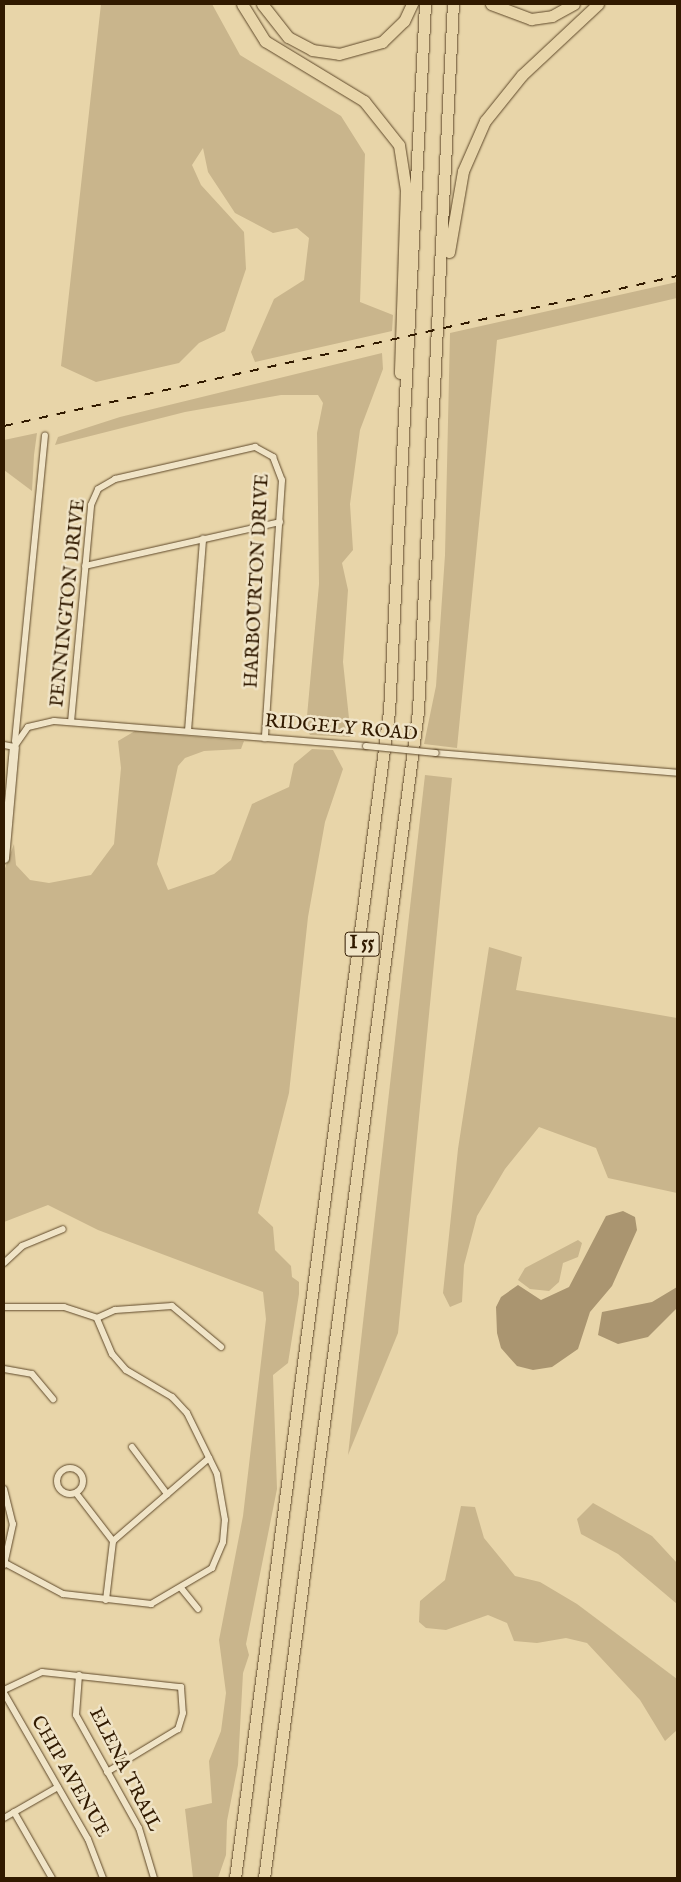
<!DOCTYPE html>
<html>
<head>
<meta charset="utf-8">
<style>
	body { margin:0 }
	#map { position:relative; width:681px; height:1882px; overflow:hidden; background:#e8d5a9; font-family:"IM FELL English",serif }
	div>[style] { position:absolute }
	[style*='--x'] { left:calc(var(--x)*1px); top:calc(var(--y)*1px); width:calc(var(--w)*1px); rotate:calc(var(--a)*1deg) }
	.green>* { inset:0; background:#c9b58c }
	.water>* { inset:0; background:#aa9570 }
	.roads { filter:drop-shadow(0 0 1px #5f492a) drop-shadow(0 0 1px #5f492a) }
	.street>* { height:6px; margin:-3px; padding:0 3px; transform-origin:3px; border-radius:3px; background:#f0e4c7 }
	.street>.ring { margin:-3px; padding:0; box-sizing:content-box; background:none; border:6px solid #f0e4c7; border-radius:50% }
	.secondary>* { height:9px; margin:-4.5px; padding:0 4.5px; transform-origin:4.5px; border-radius:4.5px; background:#f0e4c7 }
	.highway>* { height:11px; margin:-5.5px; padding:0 5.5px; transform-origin:5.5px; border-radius:5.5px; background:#e8d5a9 }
	.rail>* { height:2px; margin-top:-1px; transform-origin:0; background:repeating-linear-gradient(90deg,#311a00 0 9px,transparent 0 18px) }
	.bridges { filter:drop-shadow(0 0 1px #5f492a) drop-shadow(0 0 1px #5f492a) }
	.street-bridge>* { height:6px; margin:-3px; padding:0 3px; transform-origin:3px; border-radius:3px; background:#f0e4c7 }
	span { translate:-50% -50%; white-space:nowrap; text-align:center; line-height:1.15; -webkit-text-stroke:5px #f0e4c7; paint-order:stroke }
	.shield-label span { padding:1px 4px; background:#f0e4c7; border:1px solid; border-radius:4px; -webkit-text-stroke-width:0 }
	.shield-label { font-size:18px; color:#311a00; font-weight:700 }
	.street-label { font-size:19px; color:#311a00 }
	.frame { position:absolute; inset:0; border:5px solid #311a00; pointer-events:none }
</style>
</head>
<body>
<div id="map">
	<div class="green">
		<i style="clip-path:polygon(101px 4px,212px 4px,240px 55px,341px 116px,365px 154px,360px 302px,393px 315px,392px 331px,255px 362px,251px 352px,274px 299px,304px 280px,309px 238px,297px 228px,273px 233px,235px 213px,208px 172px,203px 148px,192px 165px,201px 185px,244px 232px,246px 269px,225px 331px,199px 343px,179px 363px,96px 382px,61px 366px)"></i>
		<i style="clip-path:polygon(677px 282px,677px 298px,497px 340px,457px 748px,424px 744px,436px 686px,445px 555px,450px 333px)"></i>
		<i style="clip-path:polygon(382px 353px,383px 369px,360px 430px,350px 504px,353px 550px,342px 563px,348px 590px,343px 662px,351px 737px,310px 735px,306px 727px,319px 584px,317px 433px,323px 403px,318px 395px,281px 395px,185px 412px,55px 445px,58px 437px,120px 417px)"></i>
		<i style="clip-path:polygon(37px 433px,34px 455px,32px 491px,4px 470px,4px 440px)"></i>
		<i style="clip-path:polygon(135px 731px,244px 741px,241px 749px,204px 751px,185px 758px,178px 766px,157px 864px,168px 890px,214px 874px,231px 860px,252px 804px,289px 787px,294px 764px,312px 749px,333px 750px,343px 769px,325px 822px,308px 917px,289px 1093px,258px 1213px,273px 1227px,275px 1250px,291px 1266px,292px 1277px,299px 1282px,299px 1294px,288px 1363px,273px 1375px,277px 1489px,246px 1644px,249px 1655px,243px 1673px,238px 1765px,227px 1821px,226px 1855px,218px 1878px,193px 1878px,185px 1809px,212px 1803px,209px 1761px,221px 1731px,226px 1693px,219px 1640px,243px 1516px,266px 1319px,263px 1292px,98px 1230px,48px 1205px,4px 1222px,4px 871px,14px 844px,16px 865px,30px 880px,49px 883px,91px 875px,114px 844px,121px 768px,118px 741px)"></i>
		<i style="clip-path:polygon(425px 775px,452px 778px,398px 1333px,348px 1455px)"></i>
		<i style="clip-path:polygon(489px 947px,522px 957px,516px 990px,677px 1018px,677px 1193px,608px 1178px,596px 1148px,539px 1127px,505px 1169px,477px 1216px,464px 1265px,462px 1302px,450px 1307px,443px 1293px,458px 1149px)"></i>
		<i style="clip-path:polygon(578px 1240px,582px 1243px,578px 1257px,563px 1263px,559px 1282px,549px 1291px,530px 1289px,518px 1280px,525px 1268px)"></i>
		<i style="clip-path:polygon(593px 1503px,652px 1536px,677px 1563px,677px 1604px,618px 1554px,581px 1534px,577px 1519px)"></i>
		<i style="clip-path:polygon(461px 1506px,475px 1507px,484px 1538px,515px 1576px,540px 1582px,577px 1604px,677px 1679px,677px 1730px,665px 1741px,640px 1700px,587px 1643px,566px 1638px,537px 1643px,514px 1641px,507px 1623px,488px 1615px,446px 1630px,426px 1628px,419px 1622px,420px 1601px,445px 1580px)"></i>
	</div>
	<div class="water">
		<i style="clip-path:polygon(623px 1211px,635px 1217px,637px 1230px,612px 1286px,590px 1312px,578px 1349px,552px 1367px,533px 1370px,517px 1366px,501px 1348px,497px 1333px,496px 1307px,501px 1297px,518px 1285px,541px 1300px,569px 1287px,606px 1216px)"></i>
		<i style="clip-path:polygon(677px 1287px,677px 1308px,648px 1337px,618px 1344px,598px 1335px,602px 1312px,652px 1302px)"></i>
	</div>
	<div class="roads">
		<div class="street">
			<i style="--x:85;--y:566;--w:200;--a:-12.7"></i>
			<i style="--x:71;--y:722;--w:218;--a:-84.7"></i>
			<i style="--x:91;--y:505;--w:17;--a:-66"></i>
			<i style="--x:98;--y:489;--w:20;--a:-30"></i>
			<i style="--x:115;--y:479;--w:144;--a:-12.9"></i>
			<i style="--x:255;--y:447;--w:21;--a:29"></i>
			<i style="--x:273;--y:457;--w:25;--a:69"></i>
			<i style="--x:282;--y:480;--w:259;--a:93.8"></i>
			<i style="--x:188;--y:731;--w:193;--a:-85.5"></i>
			<i style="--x:15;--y:741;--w:307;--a:-84.4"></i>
			<i style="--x:4;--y:745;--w:10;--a:11"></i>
			<i style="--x:14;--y:747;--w:24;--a:-55"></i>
			<i style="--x:28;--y:727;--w:27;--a:-13"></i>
			<i style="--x:54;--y:721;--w:313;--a:4.6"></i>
			<i style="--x:436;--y:753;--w:242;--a:4.7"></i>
			<i style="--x:4;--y:1263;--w:25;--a:-43"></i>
			<i style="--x:22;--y:1246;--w:44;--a:-22.5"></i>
			<i style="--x:4;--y:1307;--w:60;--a:0"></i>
			<i style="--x:64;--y:1307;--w:35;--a:18"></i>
			<i style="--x:97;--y:1318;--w:20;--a:-24"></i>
			<i style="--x:115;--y:1310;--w:57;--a:-4"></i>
			<i style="--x:172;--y:1306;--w:64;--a:39.9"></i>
			<i style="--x:4;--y:1369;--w:28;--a:10"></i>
			<i style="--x:32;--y:1374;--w:33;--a:50"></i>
			<i style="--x:132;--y:1447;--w:59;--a:53.3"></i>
			<i class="ring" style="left:57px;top:1468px;width:20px;height:20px"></i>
			<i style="--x:4;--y:1489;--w:36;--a:76"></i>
			<i style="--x:13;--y:1524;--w:42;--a:102.4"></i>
			<i style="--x:76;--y:1493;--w:61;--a:52.4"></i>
			<i style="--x:5;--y:1563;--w:66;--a:28.1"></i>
			<i style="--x:63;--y:1594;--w:89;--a:6.5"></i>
			<i style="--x:151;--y:1604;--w:71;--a:-30.5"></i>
			<i style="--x:212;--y:1568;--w:28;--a:-67"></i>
			<i style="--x:223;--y:1542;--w:22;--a:-85"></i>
			<i style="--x:225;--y:1520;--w:47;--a:-99.9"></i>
			<i style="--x:217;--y:1474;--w:68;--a:-116.2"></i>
			<i style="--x:187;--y:1413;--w:22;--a:-133"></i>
			<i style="--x:172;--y:1397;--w:53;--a:-149.6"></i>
			<i style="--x:126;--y:1370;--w:21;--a:-131"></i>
			<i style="--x:112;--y:1354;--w:39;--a:-113"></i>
			<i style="--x:181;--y:1588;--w:27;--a:51"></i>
			<i style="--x:106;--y:1600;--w:59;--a:-83.2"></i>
			<i style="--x:113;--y:1541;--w:127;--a:-40.8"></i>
			<i style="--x:79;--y:1675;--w:40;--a:94.3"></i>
			<i style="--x:76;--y:1715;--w:129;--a:60.9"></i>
			<i style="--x:139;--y:1828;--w:52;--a:73.3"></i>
			<i style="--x:4;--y:1690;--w:42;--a:-25.3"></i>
			<i style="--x:42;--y:1672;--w:140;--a:6.2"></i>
			<i style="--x:181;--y:1687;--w:26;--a:86"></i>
			<i style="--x:183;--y:1713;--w:17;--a:107"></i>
			<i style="--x:178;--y:1729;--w:83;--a:148.8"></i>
			<i style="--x:4;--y:1693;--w:168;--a:60.1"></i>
			<i style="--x:88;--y:1839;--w:42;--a:69"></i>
			<i style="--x:14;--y:1812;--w:76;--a:60.1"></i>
			<i style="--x:4;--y:1818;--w:62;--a:-29.9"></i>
		</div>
		<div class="secondary">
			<i style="--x:4;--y:858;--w:111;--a:-84.9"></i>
		</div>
		<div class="highway">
			<i style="--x:242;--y:4;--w:44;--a:58.1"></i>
			<i style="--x:265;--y:41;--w:116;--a:31.2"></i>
			<i style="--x:364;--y:101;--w:56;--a:51.5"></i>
			<i style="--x:399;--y:145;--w:46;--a:81.2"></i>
			<i style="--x:406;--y:190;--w:183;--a:91.9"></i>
			<i style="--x:262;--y:4;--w:42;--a:51.8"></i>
			<i style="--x:288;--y:37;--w:27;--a:28"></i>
			<i style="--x:312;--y:50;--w:27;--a:8"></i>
			<i style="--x:339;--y:54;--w:45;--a:-15.6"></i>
			<i style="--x:382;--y:42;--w:30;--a:-44"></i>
			<i style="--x:404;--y:21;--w:19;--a:-65"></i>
			<i style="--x:491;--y:4;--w:43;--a:20.6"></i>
			<i style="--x:531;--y:19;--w:21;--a:-8"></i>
			<i style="--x:552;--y:16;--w:25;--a:-29"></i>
			<i style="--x:449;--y:252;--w:82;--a:-80.2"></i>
			<i style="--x:463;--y:171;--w:55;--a:-66.3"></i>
			<i style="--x:485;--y:121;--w:59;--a:-51.2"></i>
			<i style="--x:522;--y:75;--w:104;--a:-43.1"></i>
			<i style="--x:235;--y:1878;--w:1176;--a:-82.48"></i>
			<i style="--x:389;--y:712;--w:709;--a:-87.09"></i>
			<i style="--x:264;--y:1878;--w:1177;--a:-82.48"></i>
			<i style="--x:418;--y:711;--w:708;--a:-87.17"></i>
		</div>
	</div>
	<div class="rail">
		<i style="--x:4;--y:426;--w:690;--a:-12.56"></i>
	</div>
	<div class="bridges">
		<div class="street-bridge">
			<i style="--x:366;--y:746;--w:70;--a:5.7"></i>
		</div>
	</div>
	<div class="shield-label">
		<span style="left:362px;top:944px">I 55</span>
	</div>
	<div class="street-label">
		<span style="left:258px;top:581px;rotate:-87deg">HARBOURTON DRIVE</span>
		<span style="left:69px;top:603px;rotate:-84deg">PENNINGTON DRIVE</span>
		<span style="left:341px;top:729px;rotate:5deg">RIDGELY ROAD</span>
		<span style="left:124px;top:1770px;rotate:63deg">ELENA TRAIL</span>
		<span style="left:69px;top:1777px;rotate:60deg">CHIP AVENUE</span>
	</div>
	<div class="frame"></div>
</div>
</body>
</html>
